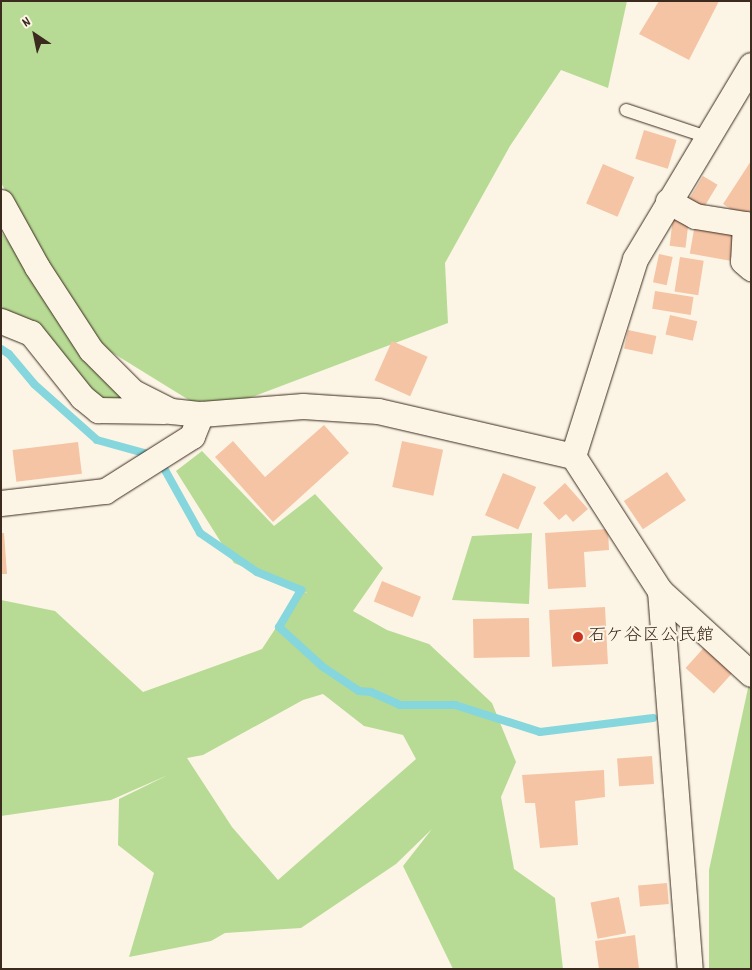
<!DOCTYPE html>
<html>
<head>
<meta charset="utf-8">
<style>
	body { margin:0 }
	#map { position:relative; width:752px; height:970px; overflow:hidden; background:#fcf5e5; font-family:Dekko,"Klee One",sans-serif }
	div>[style] { position:absolute }
	[style*='--x'] { left:calc(var(--x)*1px); top:calc(var(--y)*1px); width:calc(var(--w)*1px); rotate:calc(var(--a)*1deg) }
	.green>* { inset:0; background:#b7db95 }
	.stream>* { height:8px; margin:-4px; padding:0 4px; transform-origin:4px; border-radius:4px; background:#85d6dd }
	.building>* { inset:0; background:#f5c4a5; transform-origin:0 0 }
	.roads { filter:drop-shadow(0 0 1px #3b2a1e) drop-shadow(0 0 1px #3b2a1e) }
	.lane>* { height:12px; margin:-6px; padding:0 6px; transform-origin:6px; border-radius:6px; background:#fcf5e5 }
	.street>* { height:25px; margin:-12.5px; padding:0 12.5px; transform-origin:12.5px; border-radius:12.5px; background:#fcf5e5 }
	.dots>* { width:14px; height:14px; translate:-50% -50%; box-sizing:border-box; border:2px solid #fcf5e5; border-radius:50% }
	span { translate:-50% -50%; white-space:nowrap; text-align:center; line-height:1.15; -webkit-text-stroke:4px #fcf5e5; paint-order:stroke }
	.poi-label { font-size:18px; color:#3b2a1e }
	.left { translate:0 -50%; text-align:left }
	.frame { position:absolute; inset:0; border:2px solid #3b2a1e; pointer-events:none }
	.north { position:absolute; left:10px; top:10px; width:50px; height:50px; -webkit-text-stroke:4px #fcf5e5; paint-order:stroke; rotate:326deg; font-size:14px; font-weight:700; line-height:20px; text-align:center; color:#3b2a1e }
	.north::after { content:''; display:block; margin:auto; width:18px; height:22px; background:#3b2a1e; clip-path:polygon(50% 0,100% 100%,50% 72%,0 100%) }
</style>
</head>
<body>
<div id="map">
	<div class="green">
		<i style="clip-path:polygon(1px 1px,627px 1px,608px 88px,561px 70px,510px 146px,445px 263px,448px 323px,210px 413px,95px 342px,1px 183px)"></i>
		<i style="clip-path:polygon(1px 232px,91px 350px,139px 408px,82px 397px,1px 310px)"></i>
		<i style="clip-path:polygon(evenodd,202px 451px,274px 526px,315px 494px,383px 568px,353px 611px,387px 630px,429px 644px,492px 703px,516px 762px,501px 797px,514px 869px,555px 898px,563px 969px,453px 969px,403px 866px,432px 829px,396px 864px,301px 928px,225px 933px,211px 941px,129px 957px,154px 873px,118px 845px,119px 799px,168px 775px,111px 800px,1px 816px,1px 600px,55px 611px,143px 692px,262px 649px,300px 591px,308px 593px,234px 563px,176px 471px,202px 451px,323px 694px,364px 726px,403px 735px,416px 759px,278px 880px,232px 827px,187px 758px,203px 755px,303px 700px,323px 694px)"></i>
		<i style="clip-path:polygon(532px 533px,529px 604px,452px 600px,472px 536px)"></i>
		<i style="clip-path:polygon(751px 674px,751px 969px,709px 969px,709px 870px)"></i>
	</div>
	<div class="stream">
		<i style="--x:1;--y:349;--w:9;--a:32"></i>
		<i style="--x:9;--y:354;--w:39;--a:50"></i>
		<i style="--x:34;--y:384;--w:84;--a:41.6"></i>
		<i style="--x:97;--y:440;--w:56;--a:15.5"></i>
		<i style="--x:160;--y:461;--w:82;--a:60.9"></i>
		<i style="--x:200;--y:533;--w:69;--a:34.4"></i>
		<i style="--x:257;--y:572;--w:48;--a:22.2"></i>
		<i style="--x:301;--y:590;--w:43;--a:120.7"></i>
		<i style="--x:279;--y:627;--w:59;--a:42.3"></i>
		<i style="--x:323;--y:667;--w:43;--a:33.7"></i>
		<i style="--x:359;--y:691;--w:12;--a:5"></i>
		<i style="--x:371;--y:692;--w:32;--a:24"></i>
		<i style="--x:400;--y:705;--w:55;--a:0"></i>
		<i style="--x:455;--y:705;--w:89;--a:17.6"></i>
		<i style="--x:540;--y:732;--w:114;--a:-7.1"></i>
	</div>
	<div class="building">
		<i style="clip-path:polygon(659px 1px,719px 1px,689px 60px,639px 34px)"></i>
		<i style="left:644px;top:130px;width:34px;height:30px;rotate:17deg"></i>
		<i style="clip-path:polygon(751px 161px,751px 222px,723px 204px)"></i>
		<i style="left:603px;top:164px;width:34px;height:43px;rotate:23deg"></i>
		<i style="left:703px;top:176px;width:17px;height:29px;rotate:31deg"></i>
		<i style="left:673px;top:218px;width:16px;height:28px;rotate:7deg"></i>
		<i style="left:695px;top:224px;width:41px;height:30px;rotate:10deg"></i>
		<i style="left:659px;top:254px;width:14px;height:29px;rotate:12deg"></i>
		<i style="left:680px;top:257px;width:24px;height:35px;rotate:9deg"></i>
		<i style="left:655px;top:291px;width:39px;height:18px;rotate:9deg"></i>
		<i style="left:670px;top:315px;width:28px;height:20px;rotate:13deg"></i>
		<i style="left:628px;top:330px;width:29px;height:19px;rotate:12deg"></i>
		<i style="left:392px;top:341px;width:39px;height:43px;rotate:24deg"></i>
		<i style="clip-path:polygon(324px 425px,349px 453px,273px 522px,215px 457px,233px 441px,265px 477px)"></i>
		<i style="left:402px;top:441px;width:42px;height:47px;rotate:12deg"></i>
		<i style="left:78px;top:442px;width:32px;height:66px;rotate:83deg"></i>
		<i style="left:667px;top:472px;width:34px;height:52px;rotate:56deg"></i>
		<i style="left:503px;top:473px;width:36px;height:46px;rotate:23deg"></i>
		<i style="clip-path:polygon(565px 483px,588px 509px,573px 522px,566px 514px,559px 520px,543px 503px)"></i>
		<i style="clip-path:polygon(608px 529px,609px 550px,584px 552px,586px 587px,548px 589px,545px 533px)"></i>
		<i style="clip-path:polygon(1px 533px,4px 533px,7px 574px,1px 574px)"></i>
		<i style="left:382px;top:581px;width:42px;height:22px;rotate:22deg"></i>
		<i style="left:605px;top:607px;width:57px;height:56px;rotate:87deg"></i>
		<i style="left:529px;top:618px;width:39px;height:56px;rotate:89deg"></i>
		<i style="left:709px;top:642px;width:38px;height:35px;rotate:42deg"></i>
		<i style="left:652px;top:756px;width:28px;height:35px;rotate:86deg"></i>
		<i style="clip-path:polygon(604px 770px,605px 797px,575px 801px,578px 845px,540px 848px,535px 803px,525px 803px,522px 775px)"></i>
		<i style="left:667px;top:883px;width:21px;height:29px;rotate:85deg"></i>
		<i style="left:619px;top:897px;width:37px;height:29px;rotate:79deg"></i>
		<i style="clip-path:polygon(635px 935px,639px 969px,599px 969px,595px 941px)"></i>
	</div>
	<div class="roads">
		<div class="lane">
			<i style="--x:626;--y:110;--w:85;--a:18.4"></i>
		</div>
		<div class="street">
			<i style="--x:668;--y:201;--w:31;--a:29"></i>
			<i style="--x:695;--y:216;--w:51;--a:9.1"></i>
			<i style="--x:745;--y:224;--w:37;--a:93"></i>
			<i style="--x:743;--y:261;--w:11;--a:41"></i>
			<i style="--x:1;--y:202;--w:74;--a:61"></i>
			<i style="--x:37;--y:267;--w:99;--a:57"></i>
			<i style="--x:91;--y:350;--w:59;--a:45"></i>
			<i style="--x:133;--y:392;--w:42;--a:26.6"></i>
			<i style="--x:171;--y:411;--w:30;--a:6"></i>
			<i style="--x:201;--y:414;--w:102;--a:-4.5"></i>
			<i style="--x:303;--y:406;--w:75;--a:3.8"></i>
			<i style="--x:378;--y:411;--w:200;--a:13"></i>
			<i style="--x:573;--y:456;--w:161;--a:57.2"></i>
			<i style="--x:660;--y:591;--w:123;--a:42.4"></i>
			<i style="--x:1;--y:321;--w:32;--a:22"></i>
			<i style="--x:31;--y:333;--w:82;--a:51.4"></i>
			<i style="--x:82;--y:397;--w:21;--a:39"></i>
			<i style="--x:98;--y:410;--w:66;--a:0.9"></i>
			<i style="--x:573;--y:456;--w:207;--a:-72.5"></i>
			<i style="--x:635;--y:259;--w:226;--a:-59.1"></i>
			<i style="--x:1;--y:503;--w:105;--a:-6.6"></i>
			<i style="--x:105;--y:491;--w:103;--a:-32.3"></i>
			<i style="--x:192;--y:436;--w:24;--a:-68"></i>
			<i style="--x:660;--y:591;--w:379;--a:85.5"></i>
		</div>
	</div>
	<div class="dots">
		<i style="left:578px;top:637px;background:#c8321e"></i>
	</div>
	<div class="poi-label">
		<span class="left" style="left:588px;top:637px">石ケ谷区公民館</span>
	</div>
	<div class="frame"></div>
	<div class="north">N</div>
</div>
</body>
</html>
